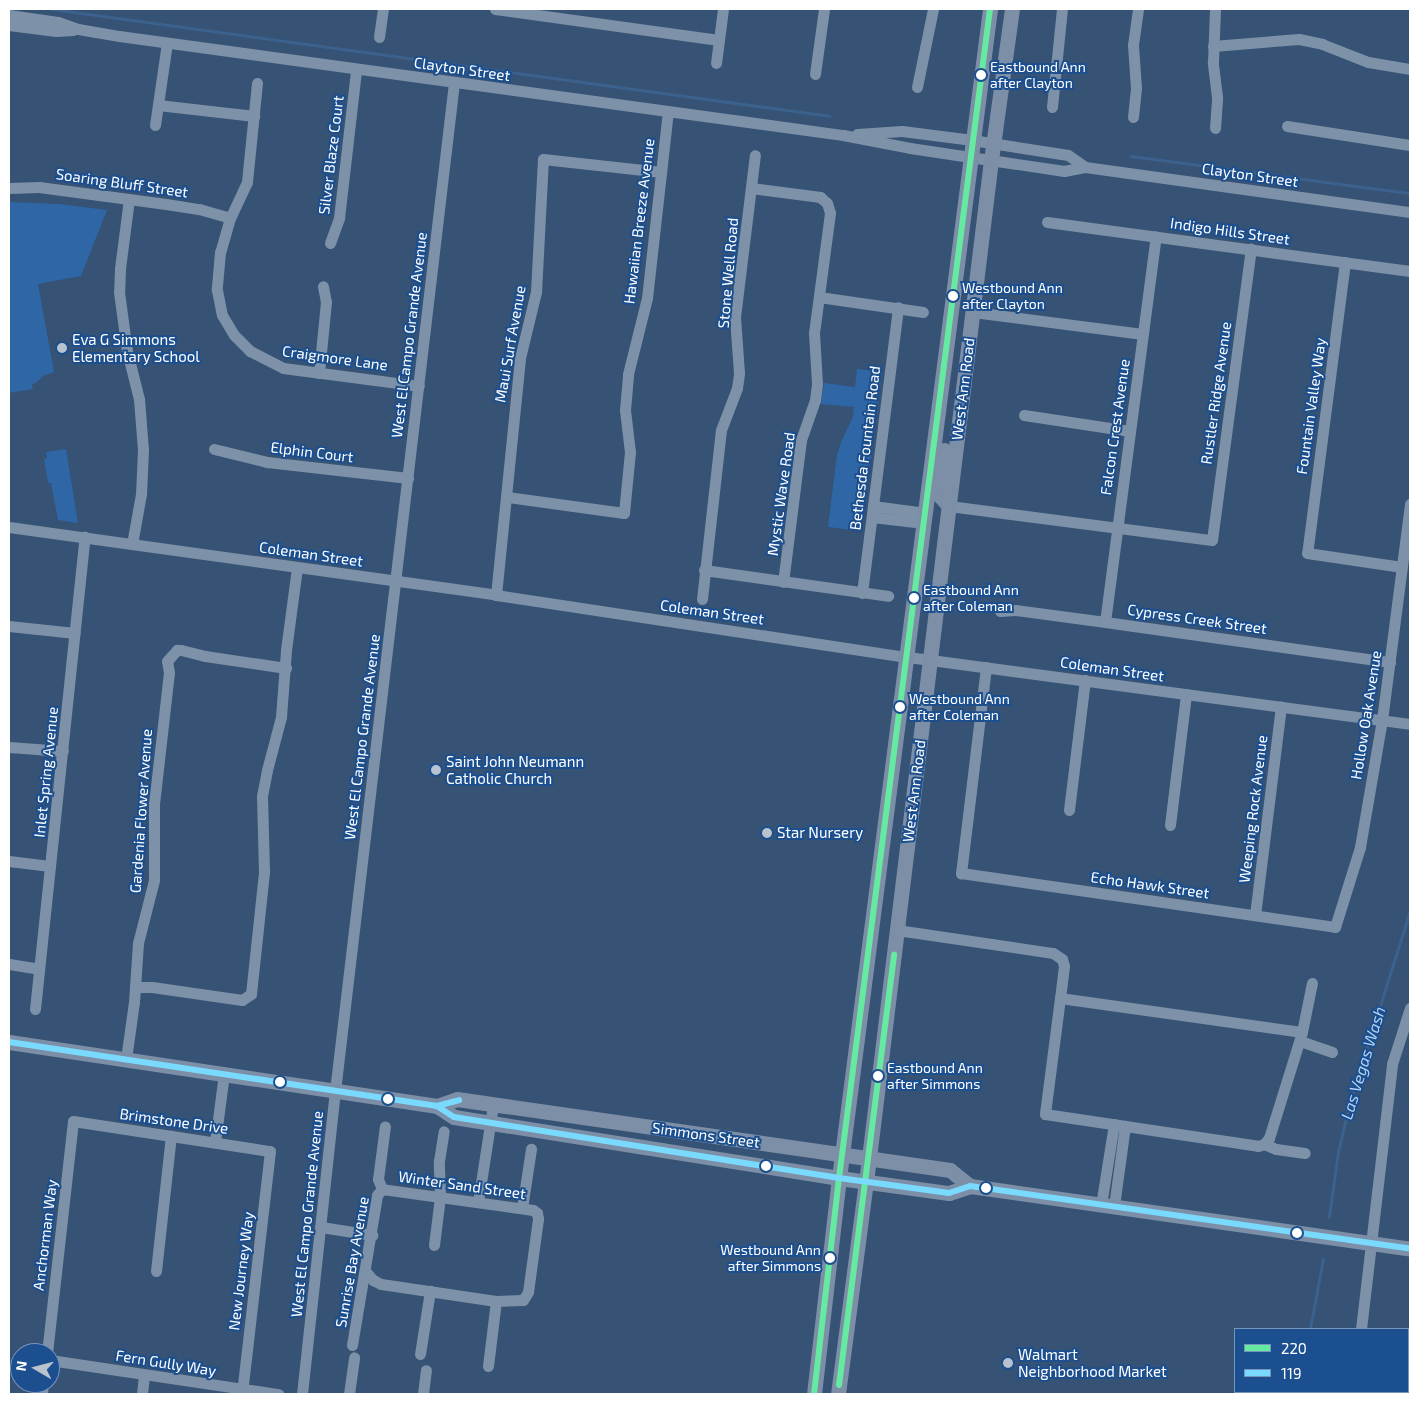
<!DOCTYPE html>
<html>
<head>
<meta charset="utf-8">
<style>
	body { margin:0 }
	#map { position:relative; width:1419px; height:1403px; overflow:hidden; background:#365274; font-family:"Exo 2",sans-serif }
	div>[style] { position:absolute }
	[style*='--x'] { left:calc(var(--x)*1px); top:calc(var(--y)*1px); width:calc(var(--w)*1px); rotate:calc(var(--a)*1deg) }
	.green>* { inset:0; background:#2f66a5 }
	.stream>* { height:2.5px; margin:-1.25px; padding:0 1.25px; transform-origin:1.25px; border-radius:1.25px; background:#3b618d }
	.minor>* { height:11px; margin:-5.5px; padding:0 5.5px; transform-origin:5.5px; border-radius:5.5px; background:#7d92a8 }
	.major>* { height:15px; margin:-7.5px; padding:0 7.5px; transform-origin:7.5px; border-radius:7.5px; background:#7d8ea7 }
	.bus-1>* { height:6px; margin:-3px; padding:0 3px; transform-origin:3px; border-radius:3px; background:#66e9a0 }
	.bus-2>* { height:6px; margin:-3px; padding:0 3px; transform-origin:3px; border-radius:3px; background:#7adafe }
	.dots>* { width:14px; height:14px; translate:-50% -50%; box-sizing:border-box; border:2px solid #1b4f8f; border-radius:50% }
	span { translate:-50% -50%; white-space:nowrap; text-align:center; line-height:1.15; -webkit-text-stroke:4px #1b4f8f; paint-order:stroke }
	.bus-label { font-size:14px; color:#fff }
	.left { translate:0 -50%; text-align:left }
	.right { translate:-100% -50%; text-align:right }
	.street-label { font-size:15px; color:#fff }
	.poi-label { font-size:15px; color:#fff }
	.water-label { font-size:16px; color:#b5d3f5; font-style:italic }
	.frame { position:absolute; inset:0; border:10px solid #fff; pointer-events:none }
	.legend { position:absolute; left:1234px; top:1328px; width:175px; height:65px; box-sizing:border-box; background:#1b4f8f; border:1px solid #7695bc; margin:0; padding:6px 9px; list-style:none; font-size:15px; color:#fff }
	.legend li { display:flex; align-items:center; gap:10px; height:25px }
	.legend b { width:25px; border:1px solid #7695bc }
	.north { position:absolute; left:10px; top:1343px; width:50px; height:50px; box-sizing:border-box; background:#1b4f8f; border:1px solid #7695bc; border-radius:50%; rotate:278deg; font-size:14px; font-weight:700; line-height:20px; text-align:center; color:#fff }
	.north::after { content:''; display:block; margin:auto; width:18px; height:22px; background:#b9c2ce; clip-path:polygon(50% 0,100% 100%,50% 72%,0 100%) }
</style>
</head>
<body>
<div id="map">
	<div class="green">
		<i style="clip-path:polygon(9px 202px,59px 204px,107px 210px,81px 276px,38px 284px,54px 372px,43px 376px,36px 383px,32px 384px,33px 389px,9px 393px)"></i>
		<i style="clip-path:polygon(857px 369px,882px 372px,861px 531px,828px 527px,837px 455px,842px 440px,853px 417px,854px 407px,821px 404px,824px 383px,855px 387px)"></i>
		<i style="clip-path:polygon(66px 449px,78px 523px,58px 520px,51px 483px,48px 483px,44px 459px,47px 458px,46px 452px)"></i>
	</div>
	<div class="stream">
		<i style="--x:52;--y:9;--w:785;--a:7.83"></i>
		<i style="--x:1131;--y:156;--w:281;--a:7.6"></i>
		<i style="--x:1329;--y:1217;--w:66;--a:-82.1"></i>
		<i style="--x:1338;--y:1152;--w:52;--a:-76.8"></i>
		<i style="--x:1350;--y:1101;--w:199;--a:-72.5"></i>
		<i style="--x:1310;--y:1329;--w:71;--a:-79.5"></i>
		<i style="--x:1282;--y:1394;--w:3;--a:-45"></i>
	</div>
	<div class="minor">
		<i style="--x:495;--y:9;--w:226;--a:7.9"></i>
		<i style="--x:9;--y:15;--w:49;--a:8.1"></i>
		<i style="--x:58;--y:22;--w:21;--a:19"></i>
		<i style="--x:78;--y:29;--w:42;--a:9.7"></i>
		<i style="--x:119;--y:36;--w:731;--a:7.79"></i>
		<i style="--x:843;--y:135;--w:68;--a:11"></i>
		<i style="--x:910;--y:148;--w:156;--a:8.5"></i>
		<i style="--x:1064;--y:171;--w:21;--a:-11"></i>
		<i style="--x:1085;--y:167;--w:328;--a:7.9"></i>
		<i style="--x:9;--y:25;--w:47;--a:7.3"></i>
		<i style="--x:56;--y:31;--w:17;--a:-3"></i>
		<i style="--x:379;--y:37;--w:28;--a:-82"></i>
		<i style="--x:1213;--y:46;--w:86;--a:-4.7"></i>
		<i style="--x:1299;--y:39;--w:24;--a:12"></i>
		<i style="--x:1322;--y:44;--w:49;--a:21.4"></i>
		<i style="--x:1368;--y:62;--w:43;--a:9.5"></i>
		<i style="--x:716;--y:63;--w:54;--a:-82.6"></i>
		<i style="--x:815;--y:74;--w:66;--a:-82.1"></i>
		<i style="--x:257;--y:83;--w:100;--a:95.8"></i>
		<i style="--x:247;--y:182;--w:40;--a:115"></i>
		<i style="--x:230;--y:218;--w:35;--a:106"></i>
		<i style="--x:220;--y:252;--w:38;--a:95"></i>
		<i style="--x:217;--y:290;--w:25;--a:79"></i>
		<i style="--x:222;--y:315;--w:23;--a:59"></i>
		<i style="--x:234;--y:335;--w:23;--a:45"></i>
		<i style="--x:250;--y:351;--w:37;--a:27"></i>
		<i style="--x:283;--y:368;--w:137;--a:7.5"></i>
		<i style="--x:917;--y:87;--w:80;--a:-78.4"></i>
		<i style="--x:158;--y:105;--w:97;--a:6.5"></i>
		<i style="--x:1052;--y:107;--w:99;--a:-84.2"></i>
		<i style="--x:1133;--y:117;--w:29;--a:-84"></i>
		<i style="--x:1136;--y:88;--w:43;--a:-94"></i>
		<i style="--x:1133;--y:45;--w:36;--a:-82"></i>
		<i style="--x:155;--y:125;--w:83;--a:-81.7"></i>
		<i style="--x:1287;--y:126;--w:124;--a:8.8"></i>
		<i style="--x:1215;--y:128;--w:31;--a:-86"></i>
		<i style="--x:1217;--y:97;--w:35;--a:-97"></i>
		<i style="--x:1213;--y:62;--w:53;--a:-87.8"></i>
		<i style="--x:857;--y:134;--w:45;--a:-3.8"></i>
		<i style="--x:902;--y:131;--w:71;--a:7.3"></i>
		<i style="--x:972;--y:140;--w:97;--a:8.9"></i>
		<i style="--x:1068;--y:155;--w:21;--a:35"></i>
		<i style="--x:9;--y:188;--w:30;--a:-2"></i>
		<i style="--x:39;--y:187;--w:128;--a:7.6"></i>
		<i style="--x:166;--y:204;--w:33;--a:9"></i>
		<i style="--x:199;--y:209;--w:32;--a:16"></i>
		<i style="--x:751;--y:188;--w:70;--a:7.4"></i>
		<i style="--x:820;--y:197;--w:9;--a:41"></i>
		<i style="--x:827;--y:203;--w:10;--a:73"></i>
		<i style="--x:830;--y:213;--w:121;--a:97.6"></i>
		<i style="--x:814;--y:333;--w:51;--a:86.6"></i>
		<i style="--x:817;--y:384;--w:16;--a:97"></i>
		<i style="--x:815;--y:400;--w:42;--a:109.3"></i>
		<i style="--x:801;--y:440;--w:143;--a:97.2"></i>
		<i style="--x:129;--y:199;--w:70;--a:97.4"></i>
		<i style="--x:120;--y:268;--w:24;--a:92"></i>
		<i style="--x:119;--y:292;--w:60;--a:82.3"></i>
		<i style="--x:127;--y:351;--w:49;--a:76"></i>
		<i style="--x:139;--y:399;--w:51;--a:85.5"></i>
		<i style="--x:143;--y:450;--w:44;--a:92.6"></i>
		<i style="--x:141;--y:494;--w:51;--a:100.2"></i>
		<i style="--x:1047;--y:222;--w:366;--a:7.7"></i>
		<i style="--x:330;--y:243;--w:27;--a:-70"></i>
		<i style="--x:339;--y:218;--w:149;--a:-83.4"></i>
		<i style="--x:1345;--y:262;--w:293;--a:97.4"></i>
		<i style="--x:1307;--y:553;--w:96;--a:8.4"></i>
		<i style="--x:819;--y:297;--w:105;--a:8.2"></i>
		<i style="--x:973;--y:312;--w:171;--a:7.4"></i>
		<i style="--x:319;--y:373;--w:71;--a:-84.4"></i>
		<i style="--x:326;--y:302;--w:16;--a:-101"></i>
		<i style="--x:1024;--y:415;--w:107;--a:8.6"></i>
		<i style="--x:214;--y:449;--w:55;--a:13.8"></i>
		<i style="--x:267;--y:462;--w:142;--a:6.5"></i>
		<i style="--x:507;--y:497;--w:118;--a:7.8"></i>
		<i style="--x:624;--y:513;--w:61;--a:-84.4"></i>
		<i style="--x:630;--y:452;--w:42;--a:-96.8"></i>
		<i style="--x:625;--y:410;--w:36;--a:-85"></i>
		<i style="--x:628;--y:374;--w:78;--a:-76"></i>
		<i style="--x:647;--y:298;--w:187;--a:-83.6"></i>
		<i style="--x:873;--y:506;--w:53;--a:7.5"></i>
		<i style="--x:949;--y:506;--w:265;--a:7.4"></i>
		<i style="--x:1212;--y:540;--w:294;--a:-82.4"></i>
		<i style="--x:872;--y:517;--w:52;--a:6.6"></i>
		<i style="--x:9;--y:527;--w:492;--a:7.9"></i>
		<i style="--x:496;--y:595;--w:417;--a:8.6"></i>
		<i style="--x:908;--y:657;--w:506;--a:7.6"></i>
		<i style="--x:704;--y:570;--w:186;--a:8"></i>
		<i style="--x:862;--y:593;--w:288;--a:-82.8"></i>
		<i style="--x:496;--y:595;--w:238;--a:-84.2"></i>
		<i style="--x:520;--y:358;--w:68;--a:-76.4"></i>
		<i style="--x:536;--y:292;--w:133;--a:-87"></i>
		<i style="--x:543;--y:159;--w:119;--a:6.3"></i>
		<i style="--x:702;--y:599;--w:170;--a:-83.6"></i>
		<i style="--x:721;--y:430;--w:45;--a:-69.1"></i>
		<i style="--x:737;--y:388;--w:15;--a:-82"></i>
		<i style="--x:739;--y:373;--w:56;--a:-94.1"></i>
		<i style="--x:735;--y:317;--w:163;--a:-83"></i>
		<i style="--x:1000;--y:611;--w:15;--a:-4"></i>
		<i style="--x:1015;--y:610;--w:91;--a:7.6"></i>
		<i style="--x:1105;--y:622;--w:288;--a:8"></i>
		<i style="--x:1105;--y:622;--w:389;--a:-82.5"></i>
		<i style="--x:9;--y:626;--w:66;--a:6.1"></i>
		<i style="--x:986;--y:667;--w:208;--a:96.9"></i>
		<i style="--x:961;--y:873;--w:378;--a:8.2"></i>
		<i style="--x:1335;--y:927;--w:84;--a:-72.6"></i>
		<i style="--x:1360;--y:847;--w:129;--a:-80.2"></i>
		<i style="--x:1382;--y:720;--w:218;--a:-82.6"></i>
		<i style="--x:9;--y:747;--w:54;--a:4.2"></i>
		<i style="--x:1069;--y:810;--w:131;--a:-83"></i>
		<i style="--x:1170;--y:825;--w:132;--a:-83"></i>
		<i style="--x:9;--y:861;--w:41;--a:7"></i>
		<i style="--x:1255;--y:915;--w:210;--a:-82.9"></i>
		<i style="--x:897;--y:930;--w:158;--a:8.4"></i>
		<i style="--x:1053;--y:953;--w:11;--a:34"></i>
		<i style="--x:1062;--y:959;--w:7;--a:74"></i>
		<i style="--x:1064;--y:966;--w:32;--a:97"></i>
		<i style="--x:1060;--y:998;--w:117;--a:97.4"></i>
		<i style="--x:1045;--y:1114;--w:215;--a:8.5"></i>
		<i style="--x:1258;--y:1146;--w:6;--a:-18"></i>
		<i style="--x:1264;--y:1144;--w:8;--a:-50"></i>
		<i style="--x:1269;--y:1138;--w:111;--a:-72.7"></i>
		<i style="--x:1302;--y:1032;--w:50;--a:-78.5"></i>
		<i style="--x:9;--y:964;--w:30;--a:9"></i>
		<i style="--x:135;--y:987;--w:17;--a:0"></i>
		<i style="--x:152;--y:987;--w:91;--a:8.2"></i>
		<i style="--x:242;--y:1000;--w:11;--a:-34"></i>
		<i style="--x:251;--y:994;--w:123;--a:-83.9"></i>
		<i style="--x:264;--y:872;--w:76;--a:-91.5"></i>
		<i style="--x:262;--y:796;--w:26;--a:-79"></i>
		<i style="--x:267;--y:770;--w:55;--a:-75.2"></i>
		<i style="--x:281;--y:717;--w:67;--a:-85.7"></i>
		<i style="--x:286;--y:650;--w:83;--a:-82.4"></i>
		<i style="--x:1060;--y:998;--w:244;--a:8"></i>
		<i style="--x:35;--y:1009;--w:475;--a:-84"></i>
		<i style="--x:1300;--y:1041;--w:34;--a:19"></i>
		<i style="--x:126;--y:1059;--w:58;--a:-82"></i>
		<i style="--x:134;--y:1002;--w:59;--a:-86.1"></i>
		<i style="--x:138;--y:943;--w:65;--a:-75.7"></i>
		<i style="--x:154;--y:880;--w:76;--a:-90"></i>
		<i style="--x:154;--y:804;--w:132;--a:-83.5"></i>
		<i style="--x:169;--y:673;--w:12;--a:-99"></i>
		<i style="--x:167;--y:661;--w:15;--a:-48"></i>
		<i style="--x:177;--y:650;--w:4;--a:0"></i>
		<i style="--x:181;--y:650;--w:25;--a:14"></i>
		<i style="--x:205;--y:656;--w:82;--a:8.4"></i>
		<i style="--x:215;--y:1142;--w:69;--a:-82.5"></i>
		<i style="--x:1264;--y:1144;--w:13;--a:23"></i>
		<i style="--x:1276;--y:1149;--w:29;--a:8"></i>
		<i style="--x:382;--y:1189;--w:11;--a:-112"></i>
		<i style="--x:378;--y:1179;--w:53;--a:-82.5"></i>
		<i style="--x:478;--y:1202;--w:98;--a:-81.2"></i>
		<i style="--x:1101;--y:1205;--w:82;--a:-80.9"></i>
		<i style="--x:1114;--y:1206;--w:81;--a:-82.2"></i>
		<i style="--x:522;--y:1208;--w:60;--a:-81.3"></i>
		<i style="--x:321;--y:1227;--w:52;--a:8.9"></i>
		<i style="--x:434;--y:1245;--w:48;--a:-82.9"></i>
		<i style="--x:440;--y:1197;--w:36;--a:-92"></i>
		<i style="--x:439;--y:1161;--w:30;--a:-81"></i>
		<i style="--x:156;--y:1271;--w:136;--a:-83.7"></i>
		<i style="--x:366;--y:1272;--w:11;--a:49"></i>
		<i style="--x:373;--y:1280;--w:9;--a:27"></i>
		<i style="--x:381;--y:1284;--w:116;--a:8.4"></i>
		<i style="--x:496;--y:1301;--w:27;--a:-2"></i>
		<i style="--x:523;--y:1300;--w:9;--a:-58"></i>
		<i style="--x:528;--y:1292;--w:74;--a:-82.2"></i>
		<i style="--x:538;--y:1219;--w:6;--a:-99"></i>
		<i style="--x:537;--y:1213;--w:5;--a:-143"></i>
		<i style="--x:533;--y:1210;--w:152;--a:-172.1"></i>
		<i style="--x:1361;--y:1329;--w:267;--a:-83.3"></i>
		<i style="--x:1392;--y:1064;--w:59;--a:-72.2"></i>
		<i style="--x:352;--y:1345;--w:152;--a:-80.5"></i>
		<i style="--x:377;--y:1195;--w:8;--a:-50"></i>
		<i style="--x:47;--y:1353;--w:233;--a:-83.6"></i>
		<i style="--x:73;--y:1121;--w:199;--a:8.7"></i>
		<i style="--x:270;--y:1151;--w:245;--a:96.6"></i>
		<i style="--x:420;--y:1354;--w:64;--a:-81"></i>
		<i style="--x:50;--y:1360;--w:231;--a:8.5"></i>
		<i style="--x:488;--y:1366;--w:65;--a:-83"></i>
		<i style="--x:42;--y:1394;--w:11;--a:-85"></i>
		<i style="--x:142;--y:1394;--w:19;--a:-84"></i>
		<i style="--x:302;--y:1394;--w:305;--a:-83.8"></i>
		<i style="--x:335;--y:1091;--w:1015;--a:-83.27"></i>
		<i style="--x:349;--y:1394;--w:37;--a:-82"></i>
		<i style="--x:423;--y:1394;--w:24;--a:-83"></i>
		<i style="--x:1353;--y:1394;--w:2;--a:-90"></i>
	</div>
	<div class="major">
		<i style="--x:944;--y:450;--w:46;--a:95"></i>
		<i style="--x:940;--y:496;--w:13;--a:48"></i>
		<i style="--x:9;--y:1042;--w:433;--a:8.5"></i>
		<i style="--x:437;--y:1106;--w:21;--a:-19"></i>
		<i style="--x:457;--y:1099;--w:498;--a:8.2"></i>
		<i style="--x:950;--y:1170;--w:26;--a:39"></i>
		<i style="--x:437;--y:1106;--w:20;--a:33"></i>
		<i style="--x:454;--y:1117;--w:390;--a:9"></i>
		<i style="--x:839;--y:1178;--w:111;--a:7.8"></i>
		<i style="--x:949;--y:1193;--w:22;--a:-18"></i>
		<i style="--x:970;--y:1186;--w:444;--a:8.1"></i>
		<i style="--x:814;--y:1394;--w:217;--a:-83.4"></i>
		<i style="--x:839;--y:1178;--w:1179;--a:-82.64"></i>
		<i style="--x:838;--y:1394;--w:238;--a:-82.5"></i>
		<i style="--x:869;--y:1158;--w:1005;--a:-83.03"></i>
		<i style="--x:991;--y:160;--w:152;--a:-82.1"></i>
	</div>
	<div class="bus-1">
		<i style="--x:839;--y:1385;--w:434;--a:-82.7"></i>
		<i style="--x:814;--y:1394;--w:217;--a:-83.4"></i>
		<i style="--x:839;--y:1178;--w:1179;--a:-82.64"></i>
	</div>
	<div class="bus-2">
		<i style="--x:9;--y:1042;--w:433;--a:8.5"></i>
		<i style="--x:437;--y:1106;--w:23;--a:-15"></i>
		<i style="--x:437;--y:1106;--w:20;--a:33"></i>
		<i style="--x:454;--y:1117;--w:390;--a:9"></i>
		<i style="--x:839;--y:1178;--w:111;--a:7.8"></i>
		<i style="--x:949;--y:1193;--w:22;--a:-18"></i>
		<i style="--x:970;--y:1186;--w:444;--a:8.1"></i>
	</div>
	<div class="dots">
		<i style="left:981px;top:75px;background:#fff"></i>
		<i style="left:953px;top:296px;background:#fff"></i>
		<i style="left:62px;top:348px;background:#b9c2ce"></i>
		<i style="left:914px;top:598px;background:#fff"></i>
		<i style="left:900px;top:707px;background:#fff"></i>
		<i style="left:436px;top:770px;background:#b9c2ce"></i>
		<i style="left:767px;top:833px;background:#b9c2ce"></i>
		<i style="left:878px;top:1076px;background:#fff"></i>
		<i style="left:280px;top:1082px;background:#fff"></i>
		<i style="left:388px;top:1099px;background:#fff"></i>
		<i style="left:766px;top:1166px;background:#fff"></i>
		<i style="left:986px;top:1188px;background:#fff"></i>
		<i style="left:1297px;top:1233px;background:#fff"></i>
		<i style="left:830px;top:1258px;background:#fff"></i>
		<i style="left:1008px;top:1363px;background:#b9c2ce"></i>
	</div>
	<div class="bus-label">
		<span class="left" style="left:990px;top:75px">Eastbound Ann<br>after Clayton</span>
		<span class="left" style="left:962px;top:296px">Westbound Ann<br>after Clayton</span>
		<span class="left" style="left:923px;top:598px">Eastbound Ann<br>after Coleman</span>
		<span class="left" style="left:909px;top:707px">Westbound Ann<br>after Coleman</span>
		<span class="left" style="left:887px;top:1076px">Eastbound Ann<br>after Simmons</span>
		<span class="right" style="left:821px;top:1258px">Westbound Ann<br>after Simmons</span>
	</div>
	<div class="street-label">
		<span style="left:462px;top:69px;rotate:8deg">Clayton Street</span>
		<span style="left:331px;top:155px;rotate:-83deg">Silver Blaze Court</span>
		<span style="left:1250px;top:175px;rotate:8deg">Clayton Street</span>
		<span style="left:122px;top:183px;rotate:8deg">Soaring Bluff Street</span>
		<span style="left:639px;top:221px;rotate:-83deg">Hawaiian Breeze Avenue</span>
		<span style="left:1230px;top:231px;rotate:8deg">Indigo Hills Street</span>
		<span style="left:728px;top:273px;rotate:-85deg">Stone Well Road</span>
		<span style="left:409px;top:335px;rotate:-83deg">West El Campo Grande Avenue</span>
		<span style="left:510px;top:344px;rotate:-80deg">Maui Surf Avenue</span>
		<span style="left:335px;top:358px;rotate:8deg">Craigmore Lane</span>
		<span style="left:963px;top:389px;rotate:-83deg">West Ann Road</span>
		<span style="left:1216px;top:393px;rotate:-82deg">Rustler Ridge Avenue</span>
		<span style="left:1311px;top:406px;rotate:-82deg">Fountain Valley Way</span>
		<span style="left:1115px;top:427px;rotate:-82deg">Falcon Crest Avenue</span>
		<span style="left:865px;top:448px;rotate:-83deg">Bethesda Fountain Road</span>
		<span style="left:312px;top:452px;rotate:7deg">Elphin Court</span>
		<span style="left:781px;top:494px;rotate:-82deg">Mystic Wave Road</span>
		<span style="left:311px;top:554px;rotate:8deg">Coleman Street</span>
		<span style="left:712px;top:612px;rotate:8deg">Coleman Street</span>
		<span style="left:1197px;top:619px;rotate:8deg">Cypress Creek Street</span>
		<span style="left:1112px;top:669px;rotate:8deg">Coleman Street</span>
		<span style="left:1366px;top:715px;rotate:-81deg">Hollow Oak Avenue</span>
		<span style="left:362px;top:737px;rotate:-83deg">West El Campo Grande Avenue</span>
		<span style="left:46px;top:772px;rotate:-84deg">Inlet Spring Avenue</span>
		<span style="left:914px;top:791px;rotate:-83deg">West Ann Road</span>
		<span style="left:1253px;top:809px;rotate:-83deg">Weeping Rock Avenue</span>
		<span style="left:141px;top:811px;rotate:-86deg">Gardenia Flower Avenue</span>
		<span style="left:1150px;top:885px;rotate:8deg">Echo Hawk Street</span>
		<span style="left:174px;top:1121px;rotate:8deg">Brimstone Drive</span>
		<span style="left:706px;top:1135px;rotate:8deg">Simmons Street</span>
		<span style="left:462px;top:1185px;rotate:8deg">Winter Sand Street</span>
		<span style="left:307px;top:1214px;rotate:-84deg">West El Campo Grande Avenue</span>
		<span style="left:45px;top:1235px;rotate:-83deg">Anchorman Way</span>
		<span style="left:352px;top:1262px;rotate:-80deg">Sunrise Bay Avenue</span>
		<span style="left:241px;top:1271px;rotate:-83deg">New Journey Way</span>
		<span style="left:166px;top:1363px;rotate:9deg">Fern Gully Way</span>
	</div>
	<div class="poi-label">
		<span class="left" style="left:72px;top:348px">Eva G Simmons<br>Elementary School</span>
		<span class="left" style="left:446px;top:770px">Saint John Neumann<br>Catholic Church</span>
		<span class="left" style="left:777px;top:833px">Star Nursery</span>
		<span class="left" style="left:1018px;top:1363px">Walmart<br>Neighborhood Market</span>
	</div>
	<div class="water-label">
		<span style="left:1363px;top:1063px;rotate:-73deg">Las Vegas Wash</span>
	</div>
	<div class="frame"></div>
	<ul class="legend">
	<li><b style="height:6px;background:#66e9a0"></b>220</li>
	<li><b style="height:6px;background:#7adafe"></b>119</li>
	</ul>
	<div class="north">N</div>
</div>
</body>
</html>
